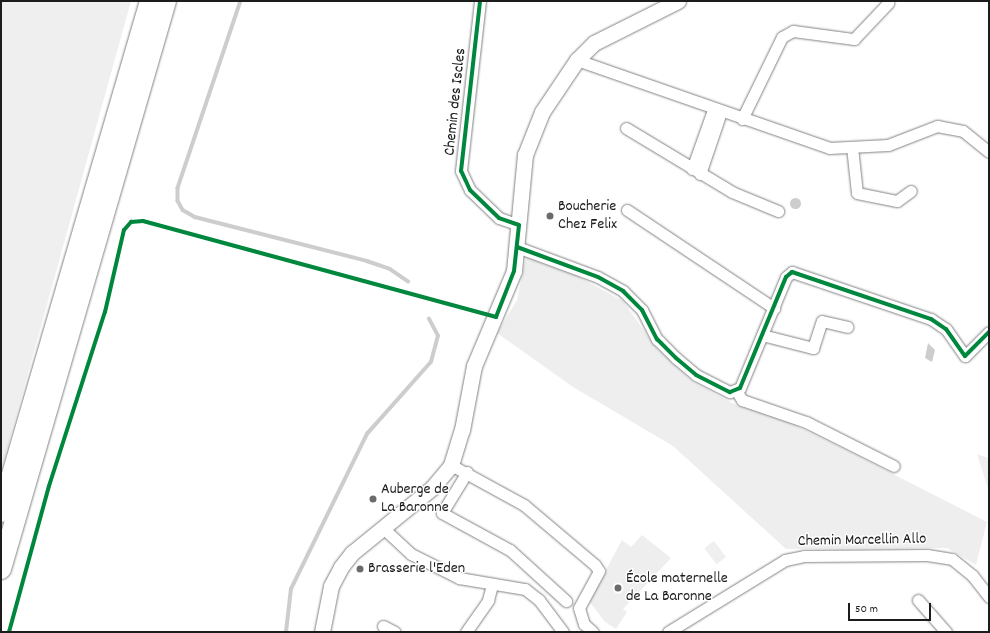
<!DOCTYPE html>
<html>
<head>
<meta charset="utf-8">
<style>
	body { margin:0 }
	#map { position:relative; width:990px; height:633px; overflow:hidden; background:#fff; font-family:Dekko,sans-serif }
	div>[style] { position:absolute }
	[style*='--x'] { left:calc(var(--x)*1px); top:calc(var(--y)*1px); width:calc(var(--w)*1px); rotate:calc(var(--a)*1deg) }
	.built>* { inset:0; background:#eee }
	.green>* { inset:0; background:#efefef; transform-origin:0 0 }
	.water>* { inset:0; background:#cdcdcd }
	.round { border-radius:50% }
	.stream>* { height:3.5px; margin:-1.75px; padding:0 1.75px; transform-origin:1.75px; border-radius:1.75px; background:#cdcdcd }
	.roads { filter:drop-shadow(0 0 1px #828282) drop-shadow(0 0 1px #828282) }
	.street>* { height:11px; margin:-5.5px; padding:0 5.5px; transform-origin:5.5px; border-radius:5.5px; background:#fff }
	.secondary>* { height:15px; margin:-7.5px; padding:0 7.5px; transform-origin:7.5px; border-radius:7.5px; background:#fff }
	.highway>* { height:20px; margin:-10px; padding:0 10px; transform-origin:10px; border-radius:10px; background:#fff }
	.cycleway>* { height:4px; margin:-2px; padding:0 2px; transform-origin:2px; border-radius:2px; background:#00873e }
	.dots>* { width:11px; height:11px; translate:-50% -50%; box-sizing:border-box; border:2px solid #fff; border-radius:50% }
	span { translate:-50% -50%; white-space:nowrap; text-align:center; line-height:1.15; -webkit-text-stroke:3px #fff; paint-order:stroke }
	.street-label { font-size:16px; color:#1c1c1c }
	.poi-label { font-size:16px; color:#1c1c1c }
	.left { translate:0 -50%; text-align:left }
	.frame { position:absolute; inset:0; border:2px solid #1c1c1c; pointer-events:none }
	.scale { position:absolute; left:848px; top:603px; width:83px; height:18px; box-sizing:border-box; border:2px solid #1c1c1c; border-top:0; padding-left:5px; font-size:12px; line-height:14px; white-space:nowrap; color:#1c1c1c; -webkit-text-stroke:3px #fff; paint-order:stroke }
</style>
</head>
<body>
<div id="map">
	<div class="built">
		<i style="clip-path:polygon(526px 257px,573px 274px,623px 301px,657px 349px,693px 382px,736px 405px,790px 423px,844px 449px,987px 522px,976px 565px,947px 548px,786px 549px,673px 446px,573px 387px,497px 333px,517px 300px)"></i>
		<i style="clip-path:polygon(642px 535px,671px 558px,623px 609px,627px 612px,616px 629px,605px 622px,589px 601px,622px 540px,631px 547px)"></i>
	</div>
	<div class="green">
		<i style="clip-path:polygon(1px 1px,131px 1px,1px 471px)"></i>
		<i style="clip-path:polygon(977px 454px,989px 458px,989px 492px)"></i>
		<i style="left:714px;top:541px;width:20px;height:12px;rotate:53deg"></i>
	</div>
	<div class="water">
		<i class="round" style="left:789.5px;top:197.5px;width:11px;height:11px"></i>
		<i style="clip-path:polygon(928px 343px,935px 350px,932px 362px,925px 358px)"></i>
	</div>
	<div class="stream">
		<i style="--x:241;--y:1;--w:197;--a:108.6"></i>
		<i style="--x:178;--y:188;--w:13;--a:90"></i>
		<i style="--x:178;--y:201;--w:10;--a:61"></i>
		<i style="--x:183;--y:210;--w:14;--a:30"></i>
		<i style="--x:195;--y:217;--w:178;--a:14.3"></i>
		<i style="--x:367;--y:261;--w:24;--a:19"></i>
		<i style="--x:390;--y:269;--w:22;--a:34"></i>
		<i style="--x:286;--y:632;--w:43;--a:-83.4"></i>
		<i style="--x:291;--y:589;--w:173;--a:-63.9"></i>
		<i style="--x:367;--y:434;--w:96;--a:-48.4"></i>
		<i style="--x:431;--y:362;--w:27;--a:-75"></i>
		<i style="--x:438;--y:336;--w:19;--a:-118"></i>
	</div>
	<div class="roads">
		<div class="street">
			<i style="--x:480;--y:1;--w:171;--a:96.4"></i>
			<i style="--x:461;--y:171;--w:21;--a:65"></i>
			<i style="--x:470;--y:190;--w:40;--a:44"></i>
			<i style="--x:499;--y:218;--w:21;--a:19"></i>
			<i style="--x:577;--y:60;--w:267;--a:19.2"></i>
			<i style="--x:829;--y:148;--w:59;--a:-2.9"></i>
			<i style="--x:888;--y:145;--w:53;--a:-21.2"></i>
			<i style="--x:937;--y:126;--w:26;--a:11"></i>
			<i style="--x:963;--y:131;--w:33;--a:39"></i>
			<i style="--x:742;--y:119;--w:91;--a:-64"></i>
			<i style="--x:782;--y:37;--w:13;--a:-29"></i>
			<i style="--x:793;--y:31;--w:62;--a:7.5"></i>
			<i style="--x:854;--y:39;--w:50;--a:-46.6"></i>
			<i style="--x:626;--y:128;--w:124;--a:31.1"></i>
			<i style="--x:732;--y:192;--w:50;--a:22.4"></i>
			<i style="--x:852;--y:147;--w:46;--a:83.8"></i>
			<i style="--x:857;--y:193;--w:41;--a:11.3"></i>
			<i style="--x:897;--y:201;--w:17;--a:-36"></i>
			<i style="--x:692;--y:169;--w:63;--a:-70.4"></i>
			<i style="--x:700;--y:174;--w:65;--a:-71.3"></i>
			<i style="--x:627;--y:210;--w:177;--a:33.7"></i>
			<i style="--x:517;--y:247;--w:86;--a:20.3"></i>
			<i style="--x:598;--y:277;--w:29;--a:29"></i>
			<i style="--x:623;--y:291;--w:27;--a:45"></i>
			<i style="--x:642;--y:310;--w:33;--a:63"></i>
			<i style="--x:657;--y:339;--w:27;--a:45"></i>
			<i style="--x:676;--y:358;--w:26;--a:40"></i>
			<i style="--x:696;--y:375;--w:38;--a:27"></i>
			<i style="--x:730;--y:392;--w:11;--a:-22"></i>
			<i style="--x:740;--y:388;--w:120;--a:-67.5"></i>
			<i style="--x:786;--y:277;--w:8;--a:-40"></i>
			<i style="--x:792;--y:272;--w:147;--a:18.7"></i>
			<i style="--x:931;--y:319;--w:18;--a:34"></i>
			<i style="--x:946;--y:329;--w:33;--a:55"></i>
			<i style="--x:965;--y:356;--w:34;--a:-45"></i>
			<i style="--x:762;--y:335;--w:53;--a:14.3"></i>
			<i style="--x:813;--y:348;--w:28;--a:-72"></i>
			<i style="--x:822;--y:321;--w:26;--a:13"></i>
			<i style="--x:736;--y:390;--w:12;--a:59"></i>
			<i style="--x:742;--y:400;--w:68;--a:19"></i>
			<i style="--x:806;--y:422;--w:98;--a:26.6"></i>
			<i style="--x:451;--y:465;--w:83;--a:28.7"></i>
			<i style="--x:524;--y:505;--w:93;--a:40.2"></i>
			<i style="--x:595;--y:565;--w:7;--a:56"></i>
			<i style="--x:599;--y:571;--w:42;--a:118.4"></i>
			<i style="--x:579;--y:608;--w:17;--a:73"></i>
			<i style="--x:584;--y:624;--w:12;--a:42"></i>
			<i style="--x:467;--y:472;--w:48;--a:121.4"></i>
			<i style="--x:442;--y:513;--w:77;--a:28.6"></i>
			<i style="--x:510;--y:550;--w:76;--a:42.3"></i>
			<i style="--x:382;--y:527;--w:40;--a:43"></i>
			<i style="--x:411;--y:554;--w:54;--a:26.6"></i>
			<i style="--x:459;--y:578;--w:67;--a:9.5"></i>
			<i style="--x:525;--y:589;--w:18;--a:38"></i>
			<i style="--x:539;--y:600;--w:40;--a:53"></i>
			<i style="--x:918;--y:600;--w:43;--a:48.8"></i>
			<i style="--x:383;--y:626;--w:13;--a:27"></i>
			<i style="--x:466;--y:632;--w:39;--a:-55"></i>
			<i style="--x:488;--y:600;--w:16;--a:-75"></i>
			<i style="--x:668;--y:632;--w:137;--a:-31.6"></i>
			<i style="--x:785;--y:560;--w:19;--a:-12"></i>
			<i style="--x:804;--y:556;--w:123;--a:-0.5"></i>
			<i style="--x:927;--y:555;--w:25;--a:9"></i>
			<i style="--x:952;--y:559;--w:26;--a:39"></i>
			<i style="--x:972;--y:575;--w:28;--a:52"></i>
		</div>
		<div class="secondary">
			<i style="--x:322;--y:632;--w:47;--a:-78.9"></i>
			<i style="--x:331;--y:586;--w:21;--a:-62"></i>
			<i style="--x:341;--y:567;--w:18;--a:-52"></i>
			<i style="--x:352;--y:553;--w:103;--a:-39.1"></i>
			<i style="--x:432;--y:488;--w:30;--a:-50"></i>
			<i style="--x:451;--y:465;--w:37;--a:-73"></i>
			<i style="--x:462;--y:430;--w:65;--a:-79.4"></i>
			<i style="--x:474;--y:366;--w:103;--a:-67.2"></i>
			<i style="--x:514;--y:271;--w:117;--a:-84.6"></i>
			<i style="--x:525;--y:155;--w:46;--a:-68.4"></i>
			<i style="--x:542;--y:112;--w:63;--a:-56.1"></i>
			<i style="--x:577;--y:60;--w:24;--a:-45"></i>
			<i style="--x:594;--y:43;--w:94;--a:-26.6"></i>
		</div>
		<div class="highway">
			<i style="--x:1;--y:512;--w:532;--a:-73.74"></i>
			<i style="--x:1;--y:569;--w:591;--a:-73.8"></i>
		</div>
	</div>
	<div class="cycleway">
		<i style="--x:517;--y:247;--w:86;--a:20.3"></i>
		<i style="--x:598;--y:277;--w:29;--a:29"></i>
		<i style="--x:623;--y:291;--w:27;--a:45"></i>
		<i style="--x:642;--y:310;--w:33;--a:63"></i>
		<i style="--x:657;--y:339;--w:27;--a:45"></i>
		<i style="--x:676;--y:358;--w:26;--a:40"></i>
		<i style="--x:696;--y:375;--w:38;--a:27"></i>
		<i style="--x:730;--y:392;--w:11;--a:-22"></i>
		<i style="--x:740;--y:388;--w:120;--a:-67.5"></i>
		<i style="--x:786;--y:277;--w:8;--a:-40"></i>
		<i style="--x:792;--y:272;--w:147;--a:18.7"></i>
		<i style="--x:931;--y:319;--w:18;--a:34"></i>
		<i style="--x:946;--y:329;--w:33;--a:55"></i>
		<i style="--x:965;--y:356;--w:34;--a:-45"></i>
		<i style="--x:9;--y:632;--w:151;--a:-74.7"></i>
		<i style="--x:49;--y:486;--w:183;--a:-72.2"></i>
		<i style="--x:105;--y:312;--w:84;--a:-77"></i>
		<i style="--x:124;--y:230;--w:11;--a:-49"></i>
		<i style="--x:131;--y:222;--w:12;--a:-5"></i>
		<i style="--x:143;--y:221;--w:366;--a:15.2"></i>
		<i style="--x:496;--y:317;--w:49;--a:-68.6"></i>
		<i style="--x:514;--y:271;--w:46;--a:-83.8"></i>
		<i style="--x:519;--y:225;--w:21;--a:-161"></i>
		<i style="--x:499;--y:218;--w:40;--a:-136"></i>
		<i style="--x:470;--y:190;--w:21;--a:-115"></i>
		<i style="--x:461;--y:171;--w:171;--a:-83.6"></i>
	</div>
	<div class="dots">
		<i style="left:550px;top:216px;background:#6b6b6b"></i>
		<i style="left:373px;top:499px;background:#6b6b6b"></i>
		<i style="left:360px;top:569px;background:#6b6b6b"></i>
		<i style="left:618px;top:588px;background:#6b6b6b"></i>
	</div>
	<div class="street-label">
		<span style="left:456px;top:102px;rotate:-84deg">Chemin des Iscles</span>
		<span style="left:862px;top:541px;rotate:-1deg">Chemin Marcellin Allo</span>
	</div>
	<div class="poi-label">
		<span class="left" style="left:558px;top:216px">Boucherie<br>Chez Felix</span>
		<span class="left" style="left:381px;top:499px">Auberge de<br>La Baronne</span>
		<span class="left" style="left:368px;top:569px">Brasserie l'Eden</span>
		<span class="left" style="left:626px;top:588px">École maternelle<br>de La Baronne</span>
	</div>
	<div class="frame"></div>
	<div class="scale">50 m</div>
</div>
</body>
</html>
